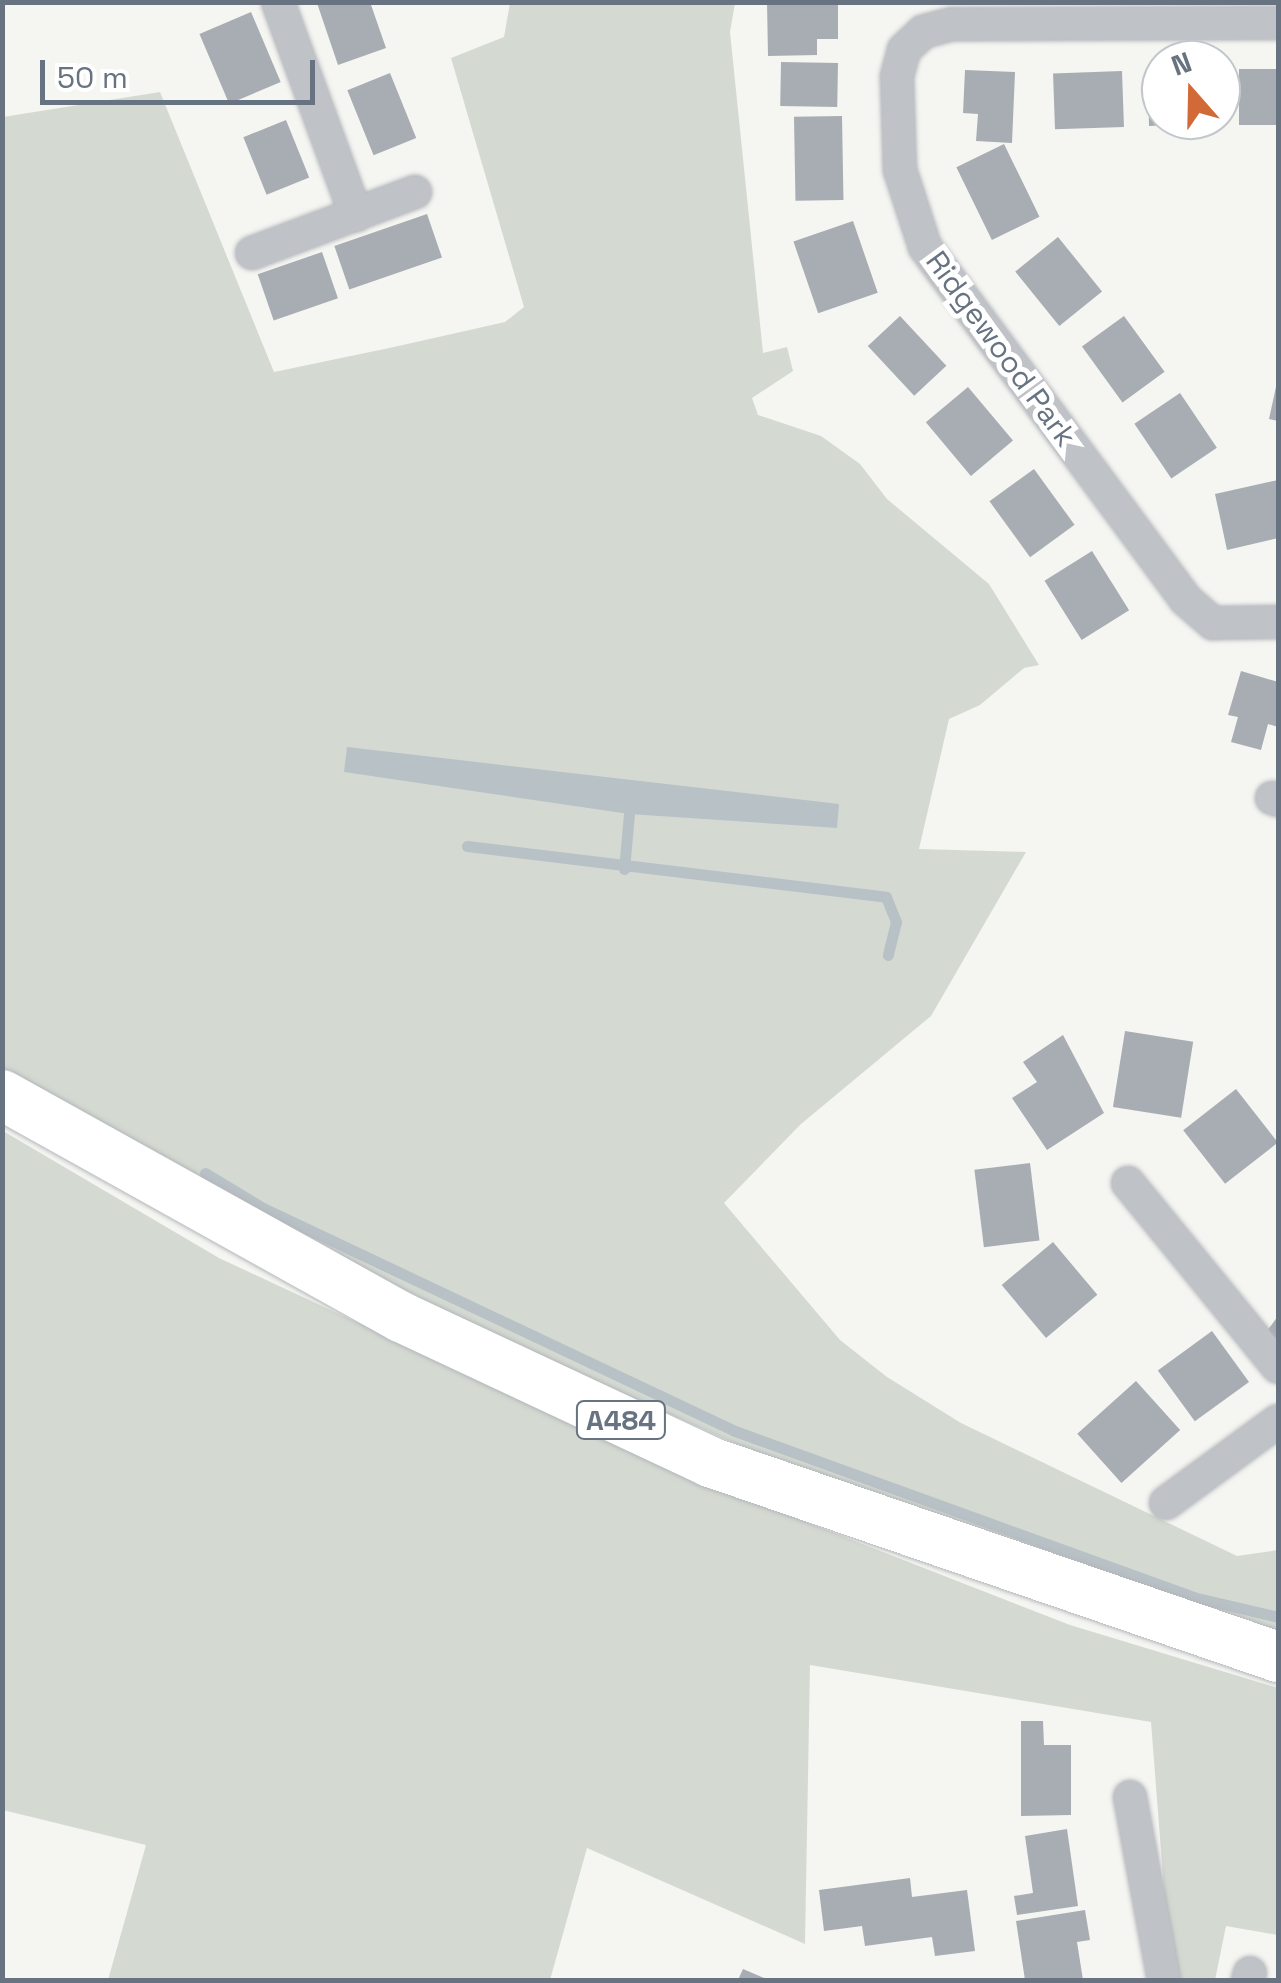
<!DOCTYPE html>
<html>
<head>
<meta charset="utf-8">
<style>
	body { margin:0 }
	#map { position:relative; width:1281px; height:1983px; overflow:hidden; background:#f5f5f2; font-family:"Space Grotesk",sans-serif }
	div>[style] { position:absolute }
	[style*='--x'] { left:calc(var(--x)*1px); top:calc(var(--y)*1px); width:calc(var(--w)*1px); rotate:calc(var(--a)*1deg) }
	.green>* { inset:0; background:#d4dad2 }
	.water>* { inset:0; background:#b8c1c6 }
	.stream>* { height:11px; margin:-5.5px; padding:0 5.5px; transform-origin:5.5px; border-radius:5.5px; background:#b8c1c6 }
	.building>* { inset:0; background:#a7adb2; transform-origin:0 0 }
	.roads { filter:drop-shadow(0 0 2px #b3b6ba) drop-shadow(0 0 2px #b3b6ba) }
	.minor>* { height:32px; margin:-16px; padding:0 16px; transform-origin:16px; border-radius:16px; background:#bfc2c6 }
	.primary>* { height:50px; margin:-25px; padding:0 25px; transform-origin:25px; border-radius:25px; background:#fff }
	span { translate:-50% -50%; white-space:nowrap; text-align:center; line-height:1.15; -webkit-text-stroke:10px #fff; paint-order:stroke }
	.shield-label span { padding:2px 8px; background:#fff; border:2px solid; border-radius:8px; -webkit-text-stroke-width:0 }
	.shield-label { font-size:28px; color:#677380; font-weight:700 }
	.street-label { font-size:30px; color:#677380 }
	.frame { position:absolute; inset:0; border:5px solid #677380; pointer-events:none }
	.north { position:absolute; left:1141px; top:40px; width:100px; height:100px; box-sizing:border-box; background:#fff; border:2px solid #c2c7cc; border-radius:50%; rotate:340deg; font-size:28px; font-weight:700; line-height:40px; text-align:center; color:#677380 }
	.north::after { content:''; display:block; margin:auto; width:35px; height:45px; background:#d16a37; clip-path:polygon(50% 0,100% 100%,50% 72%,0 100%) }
	.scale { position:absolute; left:40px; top:60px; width:275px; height:45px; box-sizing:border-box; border:5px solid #677380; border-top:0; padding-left:12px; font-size:30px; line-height:35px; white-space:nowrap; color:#677380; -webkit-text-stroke:8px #fff; paint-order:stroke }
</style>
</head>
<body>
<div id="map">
	<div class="green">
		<i style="clip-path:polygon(510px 3px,735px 3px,730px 32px,763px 353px,787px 347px,793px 371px,752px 398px,758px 415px,821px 436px,860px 464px,887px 499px,989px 584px,1039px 665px,1024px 668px,980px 705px,949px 719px,919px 849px,1026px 852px,931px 1016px,801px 1124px,724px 1203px,840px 1340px,887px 1377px,961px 1423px,1237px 1556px,1278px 1550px,1278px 1640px,1234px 1630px,741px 1446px,486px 1332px,193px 1181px,3px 1071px,3px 117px,160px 92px,274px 372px,394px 347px,505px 322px,524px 307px,451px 58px,504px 37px)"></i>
		<i style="clip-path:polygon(3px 1131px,219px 1258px,678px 1472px,1070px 1625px,1278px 1688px,1278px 1935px,1226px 1926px,1215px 1980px,1171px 1980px,1151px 1722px,810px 1665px,805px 1944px,587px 1848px,550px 1980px,108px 1980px,146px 1845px,3px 1810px)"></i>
	</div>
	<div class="water">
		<i style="clip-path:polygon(347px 747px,839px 804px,837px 828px,629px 814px,344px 772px)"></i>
	</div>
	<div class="stream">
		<i style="--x:467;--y:846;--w:422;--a:6.9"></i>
		<i style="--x:886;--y:897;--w:27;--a:68"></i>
		<i style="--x:896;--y:922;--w:34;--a:104"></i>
		<i style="--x:624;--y:869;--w:55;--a:-84.8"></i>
		<i style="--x:205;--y:1173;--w:68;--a:31.1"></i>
		<i style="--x:263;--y:1208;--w:522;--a:25.29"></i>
		<i style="--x:735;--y:1431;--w:487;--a:19.9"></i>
		<i style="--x:1193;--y:1597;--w:87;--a:13.2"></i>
	</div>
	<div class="building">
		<i style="clip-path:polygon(370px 2px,386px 48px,338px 65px,317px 3px)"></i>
		<i style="clip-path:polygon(767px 2px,838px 2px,838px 39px,817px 39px,817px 55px,768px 56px)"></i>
		<i style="left:251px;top:12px;width:76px;height:56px;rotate:67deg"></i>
		<i style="left:781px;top:62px;width:57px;height:44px;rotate:1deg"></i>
		<i style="left:1278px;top:69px;width:56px;height:39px;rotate:90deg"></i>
		<i style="clip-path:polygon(965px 70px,1015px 72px,1012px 143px,976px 141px,978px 114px,963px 113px)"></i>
		<i style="clip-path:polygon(1161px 70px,1161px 120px,1226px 123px,1149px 126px,1148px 71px)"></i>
		<i style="left:1122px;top:71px;width:56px;height:69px;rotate:88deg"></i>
		<i style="left:390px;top:73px;width:70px;height:46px;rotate:68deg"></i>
		<i style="left:842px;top:116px;width:84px;height:48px;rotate:89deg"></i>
		<i style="left:286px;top:120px;width:62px;height:46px;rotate:68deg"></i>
		<i style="left:1004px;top:144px;width:81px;height:53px;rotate:64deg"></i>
		<i style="left:427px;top:214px;width:46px;height:98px;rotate:71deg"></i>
		<i style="left:853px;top:221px;width:76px;height:63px;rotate:71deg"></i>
		<i style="left:1058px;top:237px;width:70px;height:55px;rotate:51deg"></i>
		<i style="left:322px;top:252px;width:49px;height:68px;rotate:71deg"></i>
		<i style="left:900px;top:316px;width:68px;height:44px;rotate:47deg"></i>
		<i style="left:1124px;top:316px;width:69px;height:52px;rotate:54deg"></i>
		<i style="clip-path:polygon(1277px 382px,1278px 382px,1278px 421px,1269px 419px)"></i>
		<i style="left:968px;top:387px;width:70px;height:55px;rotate:50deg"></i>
		<i style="left:1180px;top:393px;width:66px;height:55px;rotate:56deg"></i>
		<i style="left:1034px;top:469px;width:69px;height:55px;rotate:54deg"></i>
		<i style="clip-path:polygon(1278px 480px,1278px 538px,1227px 550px,1215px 494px)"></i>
		<i style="left:1092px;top:551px;width:70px;height:56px;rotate:58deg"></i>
		<i style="clip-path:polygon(1241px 671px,1278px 682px,1278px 727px,1268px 724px,1261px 750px,1231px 742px,1238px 717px,1228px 715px)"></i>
		<i style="left:1125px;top:1031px;width:69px;height:77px;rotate:9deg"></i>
		<i style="clip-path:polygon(1063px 1035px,1104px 1113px,1047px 1150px,1012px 1098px,1037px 1082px,1023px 1062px)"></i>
		<i style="left:1236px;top:1089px;width:68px;height:67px;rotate:52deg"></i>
		<i style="left:1030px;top:1163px;width:78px;height:56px;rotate:83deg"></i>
		<i style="left:1053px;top:1242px;width:69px;height:67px;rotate:50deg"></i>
		<i style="clip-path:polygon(1278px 1316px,1278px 1340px,1267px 1331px)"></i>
		<i style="left:1212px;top:1331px;width:63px;height:67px;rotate:54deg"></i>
		<i style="left:1136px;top:1381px;width:66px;height:79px;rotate:48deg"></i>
		<i style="clip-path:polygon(1021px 1721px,1043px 1721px,1044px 1745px,1071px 1745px,1071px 1815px,1021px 1816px)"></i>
		<i style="clip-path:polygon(1067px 1829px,1078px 1906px,1017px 1915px,1014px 1896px,1033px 1893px,1025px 1836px)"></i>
		<i style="clip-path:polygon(910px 1878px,912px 1897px,967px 1890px,975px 1951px,935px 1956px,932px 1937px,865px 1946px,862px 1926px,824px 1931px,819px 1890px)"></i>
		<i style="clip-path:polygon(1085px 1910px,1090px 1940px,1077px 1942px,1083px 1980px,1025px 1980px,1016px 1921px)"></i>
		<i style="clip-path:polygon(743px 1969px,769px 1980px,738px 1980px)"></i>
	</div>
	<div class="roads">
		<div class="minor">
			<i style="--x:278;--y:2;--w:227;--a:69.9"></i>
			<i style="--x:1278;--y:23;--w:326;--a:179.8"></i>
			<i style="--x:952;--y:24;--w:30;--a:165"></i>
			<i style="--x:923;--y:32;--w:26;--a:137"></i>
			<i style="--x:904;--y:50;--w:28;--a:105"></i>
			<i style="--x:897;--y:77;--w:93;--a:88.2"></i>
			<i style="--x:900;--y:170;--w:81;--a:72"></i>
			<i style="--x:925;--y:247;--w:438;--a:53.5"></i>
			<i style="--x:1185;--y:599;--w:37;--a:41"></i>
			<i style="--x:1213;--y:623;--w:65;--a:-0.9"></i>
			<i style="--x:252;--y:253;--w:174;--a:-20.5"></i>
			<i style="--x:1272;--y:798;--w:6;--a:18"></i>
			<i style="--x:1128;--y:1183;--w:237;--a:50.8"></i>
			<i style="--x:1166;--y:1503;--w:139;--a:-36.2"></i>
			<i style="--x:1130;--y:1797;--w:186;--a:79.5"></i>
			<i style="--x:1248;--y:1980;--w:7;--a:-74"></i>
		</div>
		<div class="primary">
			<i style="--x:2;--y:1095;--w:457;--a:29.1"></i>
			<i style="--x:401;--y:1317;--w:341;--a:25.1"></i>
			<i style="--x:710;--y:1462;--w:601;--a:18.95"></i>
		</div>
	</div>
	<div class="shield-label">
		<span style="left:621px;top:1420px">A484</span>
	</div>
	<div class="street-label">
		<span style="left:1001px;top:349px;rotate:54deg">Ridgewood Park</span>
	</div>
	<div class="frame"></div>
	<div class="north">N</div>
	<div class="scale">50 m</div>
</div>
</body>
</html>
